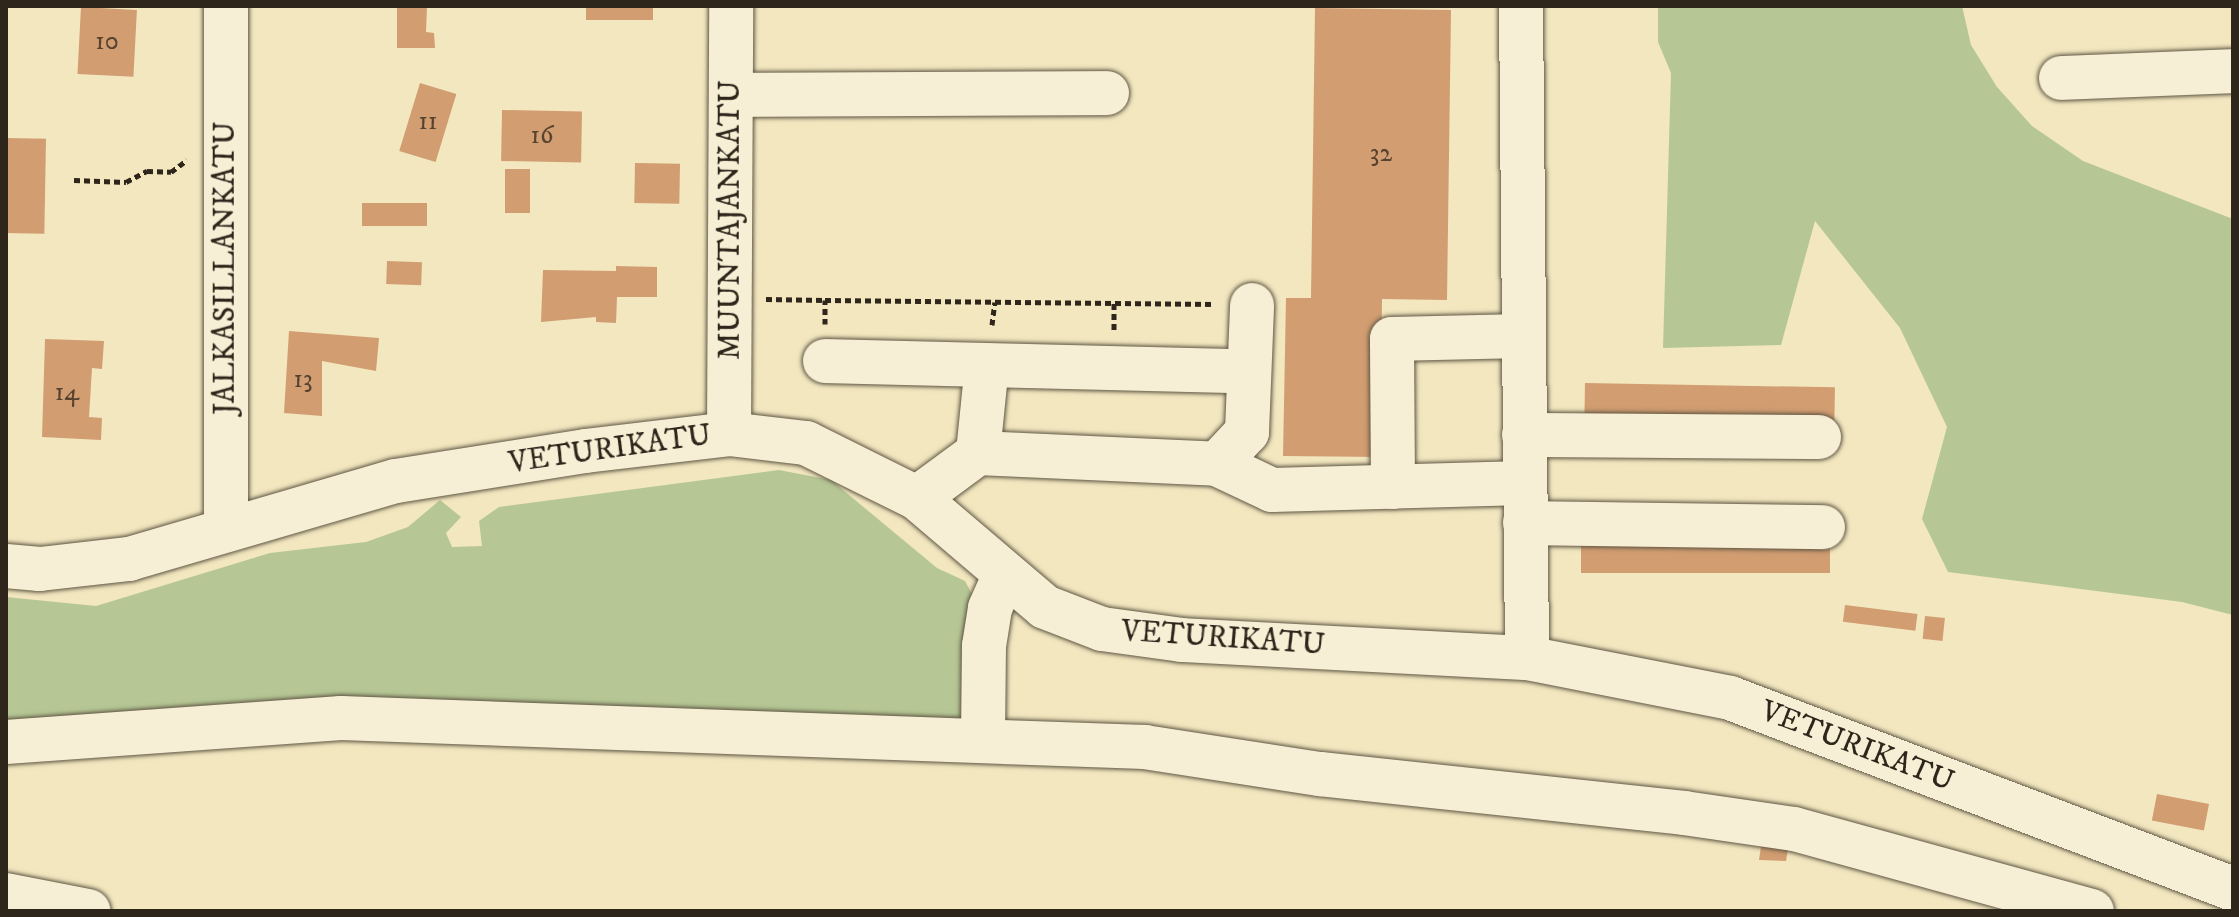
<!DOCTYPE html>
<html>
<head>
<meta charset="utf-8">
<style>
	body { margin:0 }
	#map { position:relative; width:2239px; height:917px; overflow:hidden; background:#f2e7bf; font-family:"IM FELL DW Pica",serif }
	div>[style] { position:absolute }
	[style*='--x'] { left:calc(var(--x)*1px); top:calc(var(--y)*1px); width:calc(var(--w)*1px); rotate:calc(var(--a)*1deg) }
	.green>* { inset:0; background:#b6c795 }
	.building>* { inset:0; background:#d19d71; transform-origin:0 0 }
	.path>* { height:5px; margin-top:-2.5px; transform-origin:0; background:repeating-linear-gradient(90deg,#2e251b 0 6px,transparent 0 10px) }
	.roads { filter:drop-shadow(0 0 2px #5f5644) drop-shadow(0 0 2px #5f5644) }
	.minor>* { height:44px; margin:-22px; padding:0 22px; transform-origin:22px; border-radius:22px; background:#f7efd5 }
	span { translate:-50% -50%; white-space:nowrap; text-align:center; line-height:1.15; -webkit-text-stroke:6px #f7efd5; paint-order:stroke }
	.number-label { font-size:26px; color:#574330 }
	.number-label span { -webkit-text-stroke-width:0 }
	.street-label { font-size:30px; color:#2e251b }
	.frame { position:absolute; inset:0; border:8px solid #2e251b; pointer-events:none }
</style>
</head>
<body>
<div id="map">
	<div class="green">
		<i style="clip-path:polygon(1658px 6px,1962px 6px,1971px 45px,1997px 87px,2032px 126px,2083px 161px,2233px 219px,2233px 615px,2182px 602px,1948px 572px,1922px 519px,1947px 427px,1900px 328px,1815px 221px,1781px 345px,1663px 348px,1671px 73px,1658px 42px)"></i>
		<i style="clip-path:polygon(779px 470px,831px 480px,937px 568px,965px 581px,979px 607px,966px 717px,944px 724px,6px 728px,6px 597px,96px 606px,270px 553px,366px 542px,408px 527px,440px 500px,461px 517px,446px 533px,452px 547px,482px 546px,479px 521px,499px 507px)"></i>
	</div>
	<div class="building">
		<i style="clip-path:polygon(397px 6px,427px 6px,426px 32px,434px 33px,435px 48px,397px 48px)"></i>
		<i style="left:586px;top:6px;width:67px;height:14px"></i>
		<i style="left:81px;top:7px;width:56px;height:67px;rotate:3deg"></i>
		<i style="clip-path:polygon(1315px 8px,1451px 10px,1447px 300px,1382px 299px,1380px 457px,1283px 456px,1286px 298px,1311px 298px)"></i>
		<i style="left:420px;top:83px;width:38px;height:71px;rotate:17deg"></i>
		<i style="left:502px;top:110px;width:80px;height:51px;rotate:1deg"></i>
		<i style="left:6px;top:138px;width:40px;height:95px;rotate:1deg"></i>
		<i style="left:635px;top:163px;width:45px;height:40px;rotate:1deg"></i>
		<i style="left:505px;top:169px;width:25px;height:44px"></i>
		<i style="left:427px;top:203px;width:23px;height:65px;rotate:90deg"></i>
		<i style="left:387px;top:261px;width:35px;height:23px;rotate:2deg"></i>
		<i style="clip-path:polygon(616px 266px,657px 267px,657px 297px,617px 297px,616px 323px,596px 322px,596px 317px,541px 322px,543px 270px,616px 271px)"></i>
		<i style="clip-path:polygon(289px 331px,379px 338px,376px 371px,322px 361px,322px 416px,284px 413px)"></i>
		<i style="clip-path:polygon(45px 339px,104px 341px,102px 369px,92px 368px,89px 417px,102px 418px,101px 440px,42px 437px)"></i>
		<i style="left:1585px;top:383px;width:250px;height:33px;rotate:1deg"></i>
		<i style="left:1581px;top:541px;width:249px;height:32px"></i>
		<i style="left:1845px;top:605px;width:73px;height:17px;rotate:7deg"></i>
		<i style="left:1925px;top:616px;width:20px;height:23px;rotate:6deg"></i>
		<i style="left:2157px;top:794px;width:53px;height:27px;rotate:11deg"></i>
		<i style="clip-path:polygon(1762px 840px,1788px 849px,1786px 861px,1759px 860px)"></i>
	</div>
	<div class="path">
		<i style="--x:74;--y:180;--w:52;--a:2.2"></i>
		<i style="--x:126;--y:182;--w:24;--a:-28"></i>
		<i style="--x:147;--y:171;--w:24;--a:2"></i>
		<i style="--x:171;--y:172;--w:20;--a:-37"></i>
		<i style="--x:766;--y:299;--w:59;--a:1"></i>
		<i style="--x:1114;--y:303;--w:27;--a:90"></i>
		<i style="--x:825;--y:324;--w:24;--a:-90"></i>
		<i style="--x:825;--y:300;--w:390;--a:0.6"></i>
		<i style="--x:992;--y:325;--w:23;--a:-83"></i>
	</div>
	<div class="roads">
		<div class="minor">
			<i style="--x:1521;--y:6;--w:652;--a:89.47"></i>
			<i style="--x:2061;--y:78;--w:172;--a:-2.3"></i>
			<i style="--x:731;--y:95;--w:376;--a:-0.3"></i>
			<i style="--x:825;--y:361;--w:424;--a:1.4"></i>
			<i style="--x:729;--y:434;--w:428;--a:-89.7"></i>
			<i style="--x:1524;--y:435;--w:295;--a:0.4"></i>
			<i style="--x:978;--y:453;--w:239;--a:2.6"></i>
			<i style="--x:1217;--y:464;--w:61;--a:25.3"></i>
			<i style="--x:1272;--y:490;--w:253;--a:-1.6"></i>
			<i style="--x:1217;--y:464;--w:44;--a:-46.8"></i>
			<i style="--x:1247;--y:432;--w:127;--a:-87.7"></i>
			<i style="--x:1393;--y:487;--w:148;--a:-90.4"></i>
			<i style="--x:1392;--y:339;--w:131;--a:-1.3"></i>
			<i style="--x:917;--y:498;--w:76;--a:-36.4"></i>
			<i style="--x:978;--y:453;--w:88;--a:-84.2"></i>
			<i style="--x:1525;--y:523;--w:298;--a:0.8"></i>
			<i style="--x:226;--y:530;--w:524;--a:-90"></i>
			<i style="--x:6;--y:566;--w:34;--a:5"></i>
			<i style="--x:40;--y:569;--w:90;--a:-6.4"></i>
			<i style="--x:129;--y:559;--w:278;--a:-16.3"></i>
			<i style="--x:396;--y:481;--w:191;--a:-9"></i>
			<i style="--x:585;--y:451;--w:145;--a:-6.7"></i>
			<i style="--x:729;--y:434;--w:78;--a:6.7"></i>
			<i style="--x:806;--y:443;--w:124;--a:26.4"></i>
			<i style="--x:917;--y:498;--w:168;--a:40.4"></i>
			<i style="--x:1045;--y:607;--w:61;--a:21.1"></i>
			<i style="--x:1102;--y:629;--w:81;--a:7.8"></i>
			<i style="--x:1182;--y:640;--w:345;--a:3"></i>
			<i style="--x:1527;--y:658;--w:207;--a:11.1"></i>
			<i style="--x:1730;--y:698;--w:538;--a:20.79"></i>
			<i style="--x:983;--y:739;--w:93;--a:-89.4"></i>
			<i style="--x:984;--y:646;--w:38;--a:-81"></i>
			<i style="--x:990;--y:608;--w:37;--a:-66"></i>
			<i style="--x:6;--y:742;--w:336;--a:-4.1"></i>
			<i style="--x:341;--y:718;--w:805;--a:2.07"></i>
			<i style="--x:1145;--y:747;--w:177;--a:8.8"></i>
			<i style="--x:1320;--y:774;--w:366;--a:6.1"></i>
			<i style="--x:1684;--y:813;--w:111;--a:8.3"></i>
			<i style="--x:1794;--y:829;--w:309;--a:15.4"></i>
			<i style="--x:6;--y:895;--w:84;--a:11"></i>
		</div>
	</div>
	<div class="number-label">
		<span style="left:107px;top:42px">10</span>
		<span style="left:428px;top:122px">11</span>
		<span style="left:542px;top:136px">16</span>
		<span style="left:1381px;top:154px">32</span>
		<span style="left:303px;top:380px">13</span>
		<span style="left:67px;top:393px">14</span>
	</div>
	<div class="street-label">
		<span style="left:731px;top:220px;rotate:-90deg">MUUNTAJANKATU</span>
		<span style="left:226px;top:268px;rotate:-90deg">JALKASILLANKATU</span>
		<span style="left:610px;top:450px;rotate:-8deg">VETURIKATU</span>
		<span style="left:1223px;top:639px;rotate:4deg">VETURIKATU</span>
		<span style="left:1857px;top:747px;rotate:21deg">VETURIKATU</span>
	</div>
	<div class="frame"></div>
</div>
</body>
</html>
